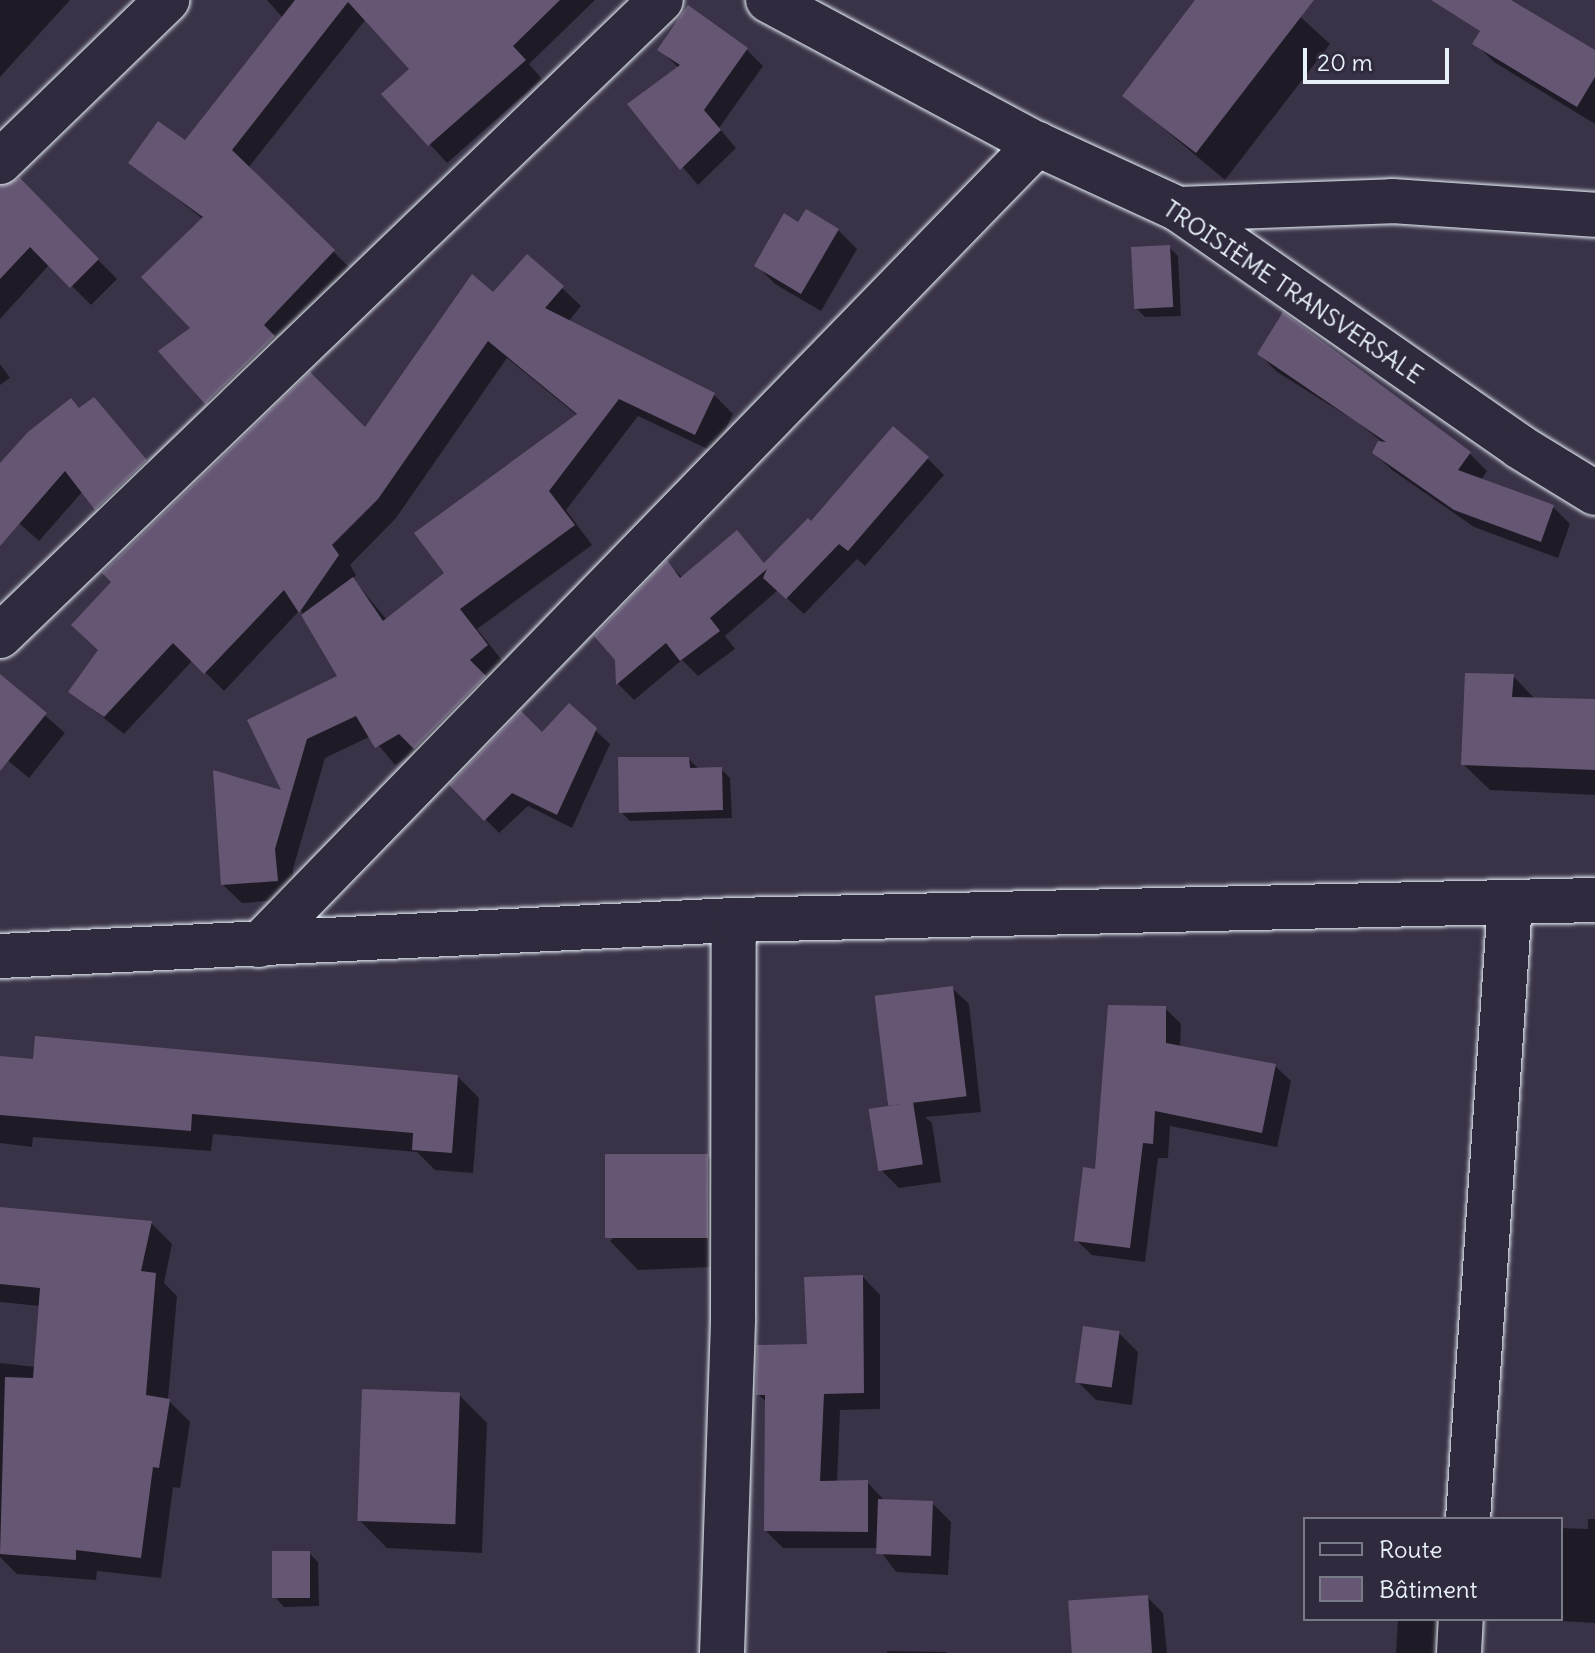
<!DOCTYPE html>
<html>
<head>
<meta charset="utf-8">
<style>
	body { margin:0 }
	#map { position:relative; width:1595px; height:1653px; overflow:hidden; background:#3a3348; font-family:Delius,sans-serif }
	div>[style] { position:absolute }
	[style*='--x'] { left:calc(var(--x)*1px); top:calc(var(--y)*1px); width:calc(var(--w)*1px); rotate:calc(var(--a)*1deg) }
	.shadow>* { inset:0; background:#0007 }
	.building>* { inset:0; background:#655773; transform-origin:0 0 }
	.roads { filter:drop-shadow(0 0 2px #e8f1f8) drop-shadow(0 0 2px #e8f1f8) }
	.minor>* { height:44px; margin:-22px; padding:0 22px; transform-origin:22px; border-radius:22px; background:#2f2a3d }
	.tertiary>* { height:44px; margin:-22px; padding:0 22px; transform-origin:22px; border-radius:22px; background:#2f2a3d }
	span { translate:-50% -50%; white-space:nowrap; text-align:center; line-height:1.15; -webkit-text-stroke:8px #2f2a3d; paint-order:stroke }
	.street-label { font-size:24px; color:#e8f1f8 }
	.legend { position:absolute; left:1303px; top:1517px; width:260px; height:104px; box-sizing:border-box; background:#2f2a3d; border:2px solid #797a88; margin:0; padding:10px 14px; list-style:none; font-size:24px; color:#e8f1f8 }
	.legend li { display:flex; align-items:center; gap:16px; height:40px }
	.legend b { width:40px; border:2px solid #797a88 }
	.scale { position:absolute; left:1303px; top:48px; width:146px; height:36px; box-sizing:border-box; border:4px solid #e8f1f8; border-top:0; padding-left:10px; font-size:24px; line-height:28px; white-space:nowrap; color:#e8f1f8; -webkit-text-stroke:6px #2f2a3d; paint-order:stroke }
</style>
</head>
<body>
<div id="map">
	<div class="shadow">
		<i style="clip-path:polygon(0 0,70px 0,0 77px)"></i>
		<i style="clip-path:polygon(267px 0,595px 0,529px 64px,542px 79px,447px 163px,384px 94px,412px 69px,366px 19px,248px 168px,351px 269px,224px 420px,161px 351px,193px 328px,203px 219px,131px 163px,185px 142px,283px 18px)"></i>
		<i style="clip-path:polygon(1198px 0,1282px 0,1330px 44px,1225px 180px,1125px 96px)"></i>
		<i style="clip-path:polygon(1501px 0,1595px 52px,1595px 124px,1494px 62px,1475px 43px)"></i>
		<i style="clip-path:polygon(660px 50px,747px 50px,763px 66px,719px 128px,736px 148px,698px 185px,630px 105px,679px 68px)"></i>
		<i style="clip-path:polygon(19px 180px,117px 279px,91px 305px,50px 264px,0 319px,0 187px)"></i>
		<i style="clip-path:polygon(799px 224px,838px 230px,857px 249px,821px 311px,775px 284px,756px 265px)"></i>
		<i style="clip-path:polygon(1169px 247px,1178px 256px,1181px 316px,1145px 317px,1136px 308px)"></i>
		<i style="clip-path:polygon(evenodd,562px 288px,581px 306px,568px 322px,714px 395px,733px 414px,714px 452px,638px 416px,566px 510px,592px 545px,477px 629px,505px 664px,486px 679px,503px 696px,395px 765px,371px 736px,325px 758px,293px 869px,295px 899px,242px 903px,223px 885px,285px 793px,249px 721px,340px 677px,304px 615px,300px 610px,224px 691px,193px 660px,124px 734px,71px 692px,365px 430px,494px 295px,562px 288px,507px 358px,578px 416px,447px 574px,387px 620px,353px 579px,356px 575px,350px 565px,396px 518px,507px 358px)"></i>
		<i style="clip-path:polygon(1283px 315px,1470px 454px,1487px 471px,1481px 480px,1553px 507px,1570px 524px,1558px 558px,1474px 527px,1392px 470px,1374px 453px,1381px 441px,1357px 422px,1277px 372px,1259px 354px)"></i>
		<i style="clip-path:polygon(0 364px,10px 378px,0 385px)"></i>
		<i style="clip-path:polygon(94px 400px,164px 479px,115px 527px,83px 491px,39px 541px,0 506px,0 467px)"></i>
		<i style="clip-path:polygon(927px 458px,944px 475px,865px 566px,857px 559px,804px 614px,778px 590px,725px 636px,735px 649px,698px 676px,682px 660px,634px 700px,618px 684px,617px 660px,667px 563px,683px 578px,753px 550px,765px 564px,811px 524px)"></i>
		<i style="clip-path:polygon(1513px 676px,1536px 700px,1595px 701px,1595px 795px,1490px 790px,1463px 764px)"></i>
		<i style="clip-path:polygon(14px 688px,65px 733px,29px 778px,0 754px,0 705px)"></i>
		<i style="clip-path:polygon(595px 730px,610px 744px,572px 828px,528px 806px,499px 833px,452px 785px,542px 735px)"></i>
		<i style="clip-path:polygon(689px 759px,698px 768px,721px 769px,730px 778px,732px 818px,630px 821px,621px 812px)"></i>
		<i style="clip-path:polygon(952px 988px,969px 1004px,981px 1112px,925px 1117px,932px 1123px,941px 1182px,899px 1188px,880px 1169px,891px 1107px,887px 1103px)"></i>
		<i style="clip-path:polygon(1165px 1008px,1181px 1024px,1180px 1048px,1275px 1066px,1291px 1081px,1277px 1147px,1170px 1126px,1168px 1158px,1158px 1158px,1145px 1262px,1092px 1255px,1076px 1240px,1097px 1171px)"></i>
		<i style="clip-path:polygon(0 1058px,458px 1077px,479px 1098px,473px 1173px,435px 1170px,417px 1152px,213px 1134px,211px 1151px,33px 1137px,32px 1147px,0 1143px)"></i>
		<i style="clip-path:polygon(708px 1156px,736px 1184px,736px 1266px,638px 1270px,610px 1241px)"></i>
		<i style="clip-path:polygon(0 1208px,151px 1223px,172px 1244px,164px 1283px,177px 1296px,168px 1400px,190px 1422px,180px 1488px,173px 1487px,161px 1578px,97px 1571px,96px 1580px,17px 1574px,0 1557px,0 1363px,36px 1367px,40px 1306px,0 1302px)"></i>
		<i style="clip-path:polygon(863px 1277px,880px 1295px,880px 1409px,840px 1410px,837px 1483px,867px 1482px,884px 1500px,932px 1503px,951px 1522px,948px 1575px,896px 1572px,878px 1548px,783px 1548px,766px 1531px,767px 1403px,758px 1394px,809px 1346px)"></i>
		<i style="clip-path:polygon(1119px 1333px,1138px 1352px,1132px 1405px,1096px 1400px,1077px 1381px)"></i>
		<i style="clip-path:polygon(459px 1395px,487px 1423px,482px 1553px,387px 1548px,359px 1520px)"></i>
		<i style="clip-path:polygon(1588px 1519px,1595px 1519px,1595px 1623px,1524px 1619px,1561px 1619px,1561px 1528px,1588px 1529px)"></i>
		<i style="clip-path:polygon(309px 1553px,318px 1562px,319px 1606px,284px 1607px,275px 1597px)"></i>
		<i style="clip-path:polygon(1147px 1597px,1163px 1613px,1167px 1653px,1074px 1653px)"></i>
		<i style="clip-path:polygon(1398px 1619px,1478px 1619px,1459px 1653px,1396px 1653px)"></i>
		<i style="clip-path:polygon(887px 1651px,946px 1652px,947px 1653px,887px 1653px)"></i>
	</div>
	<div class="building">
		<i style="clip-path:polygon(295px 0,560px 0,513px 46px,526px 60px,428px 146px,381px 94px,409px 69px,348px 2px,232px 150px,335px 250px,264px 325px,275px 336px,205px 404px,158px 351px,190px 328px,141px 277px,203px 217px,128px 163px,158px 121px,185px 140px)"></i>
		<i style="clip-path:polygon(1195px 0,1314px 0,1196px 153px,1122px 96px)"></i>
		<i style="clip-path:polygon(1431px 0,1511px 0,1595px 50px,1595px 77px,1577px 107px,1472px 44px,1480px 31px)"></i>
		<i style="clip-path:polygon(688px 5px,748px 48px,704px 110px,721px 130px,680px 170px,627px 104px,680px 65px,657px 50px)"></i>
		<i style="clip-path:polygon(20px 178px,99px 259px,70px 288px,30px 247px,0 279px,0 186px)"></i>
		<i style="clip-path:polygon(806px 209px,839px 229px,801px 294px,754px 266px,784px 213px,798px 222px)"></i>
		<i style="left:1170px;top:245px;width:62px;height:39px;rotate:87deg"></i>
		<i style="clip-path:polygon(527px 254px,564px 286px,545px 308px,715px 393px,695px 435px,619px 399px,549px 491px,575px 525px,460px 609px,488px 645px,470px 660px,486px 676px,414px 749px,399px 734px,375px 748px,356px 716px,307px 739px,275px 849px,278px 881px,221px 885px,213px 770px,281px 790px,247px 720px,337px 676px,301px 615px,353px 577px,383px 621px,444px 573px,414px 533px,577px 414px,488px 341px,378px 499px,332px 545px,339px 555px,299px 613px,284px 590px,204px 674px,173px 643px,104px 717px,68px 692px,98px 650px,71px 625px,111px 582px,102px 573px,310px 372px,365px 427px,472px 274px,493px 292px)"></i>
		<i style="clip-path:polygon(1283px 312px,1471px 452px,1458px 470px,1554px 505px,1541px 542px,1454px 510px,1372px 453px,1378px 441px,1386px 442px,1257px 354px)"></i>
		<i style="clip-path:polygon(94px 397px,147px 460px,95px 510px,65px 471px,0 546px,0 463px,28px 432px,71px 398px,79px 408px)"></i>
		<i style="clip-path:polygon(893px 426px,929px 457px,848px 551px,839px 544px,786px 599px,763px 578px,767px 569px,710px 618px,720px 631px,680px 661px,666px 643px,616px 685px,615px 660px,594px 636px,667px 560px,680px 578px,737px 530px,764px 563px,808px 518px,811px 521px)"></i>
		<i style="clip-path:polygon(1465px 673px,1514px 674px,1512px 697px,1595px 699px,1595px 770px,1461px 765px)"></i>
		<i style="clip-path:polygon(0 674px,47px 713px,0 771px)"></i>
		<i style="clip-path:polygon(569px 703px,597px 728px,557px 815px,512px 793px,484px 821px,449px 785px,521px 711px,542px 732px)"></i>
		<i style="clip-path:polygon(618px 757px,689px 757px,690px 768px,722px 767px,723px 810px,619px 813px)"></i>
		<i style="left:953px;top:986px;width:111px;height:79px;rotate:83deg"></i>
		<i style="clip-path:polygon(1108px 1005px,1166px 1006px,1166px 1043px,1276px 1064px,1262px 1133px,1155px 1111px,1153px 1144px,1143px 1143px,1130px 1248px,1074px 1241px,1083px 1167px,1095px 1169px)"></i>
		<i style="clip-path:polygon(35px 1036px,458px 1075px,452px 1153px,412px 1150px,413px 1133px,192px 1114px,191px 1131px,0 1115px,0 1056px,33px 1059px)"></i>
		<i style="left:913px;top:1102px;width:63px;height:45px;rotate:81deg"></i>
		<i style="left:708px;top:1154px;width:84px;height:103px;rotate:90deg"></i>
		<i style="clip-path:polygon(0 1207px,152px 1221px,141px 1271px,156px 1273px,146px 1395px,170px 1399px,159px 1468px,153px 1467px,141px 1558px,76px 1550px,76px 1560px,0 1554px,5px 1377px,33px 1378px,40px 1288px,0 1284px)"></i>
		<i style="clip-path:polygon(863px 1275px,864px 1393px,824px 1394px,820px 1481px,868px 1480px,868px 1532px,764px 1531px,765px 1395px,756px 1395px,757px 1345px,807px 1344px,804px 1277px)"></i>
		<i style="left:1083px;top:1326px;width:37px;height:57px;rotate:8deg"></i>
		<i style="left:362px;top:1389px;width:98px;height:132px;rotate:2deg"></i>
		<i style="left:878px;top:1499px;width:55px;height:55px;rotate:2deg"></i>
		<i style="left:272px;top:1551px;width:38px;height:47px"></i>
		<i style="left:1148px;top:1595px;width:58px;height:80px;rotate:86deg"></i>
	</div>
	<div class="roads">
		<div class="minor">
			<i style="--x:768;--y:0;--w:305;--a:28.2"></i>
			<i style="--x:1037;--y:144;--w:155;--a:24.7"></i>
			<i style="--x:1178;--y:209;--w:417;--a:34.8"></i>
			<i style="--x:1520;--y:447;--w:88;--a:31.5"></i>
			<i style="--x:0;--y:162;--w:233;--a:-44.1"></i>
			<i style="--x:1178;--y:209;--w:214;--a:-2.1"></i>
			<i style="--x:1392;--y:201;--w:203;--a:3.9"></i>
			<i style="--x:0;--y:636;--w:917;--a:-43.9"></i>
			<i style="--x:259;--y:945;--w:1117;--a:-45.83"></i>
			<i style="--x:1468;--y:1519;--w:617;--a:-86.1"></i>
			<i style="--x:722;--y:1653;--w:336;--a:-88.1"></i>
			<i style="--x:733;--y:1317;--w:397;--a:-89.9"></i>
			<i style="--x:1459;--y:1653;--w:34;--a:-87"></i>
		</div>
		<div class="tertiary">
			<i style="--x:0;--y:956;--w:735;--a:-2.81"></i>
			<i style="--x:734;--y:920;--w:861;--a:-1.33"></i>
		</div>
	</div>
	<div class="street-label">
		<span style="left:1293px;top:292px;rotate:34deg">TROISIÈME TRANSVERSALE</span>
	</div>
	<ul class="legend">
	<li><b style="height:10px;background:#2f2a3d"></b>Route</li>
	<li><b style="height:22px;background:#655773"></b>Bâtiment</li>
	</ul>
	<div class="scale">20 m</div>
</div>
</body>
</html>
